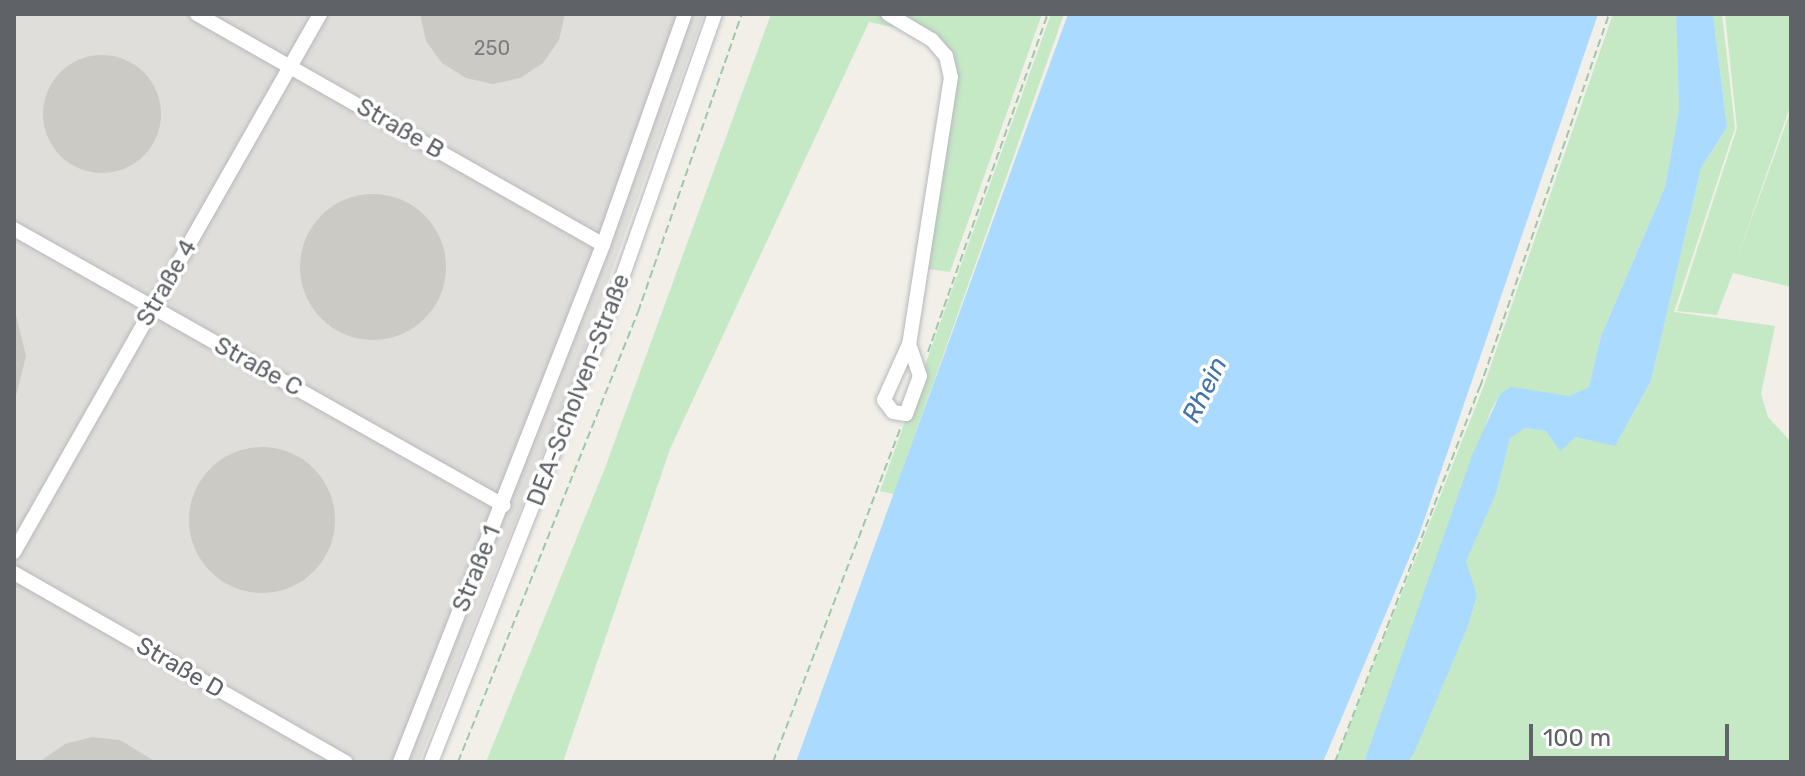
<!DOCTYPE html>
<html>
<head>
<meta charset="utf-8">
<style>
	body { margin:0 }
	#map { position:relative; width:1805px; height:776px; overflow:hidden; background:#f1efe8; font-family:Rubik,sans-serif }
	div>[style] { position:absolute }
	[style*='--x'] { left:calc(var(--x)*1px); top:calc(var(--y)*1px); width:calc(var(--w)*1px); rotate:calc(var(--a)*1deg) }
	.industrial>* { inset:0; background:#e0deda }
	.green>* { inset:0; background:#c5e8c5 }
	.water>* { inset:0; background:#aadaff }
	.building>* { inset:0; background:#cccac5 }
	.round { border-radius:50% }
	.path>* { height:2px; margin-top:-1px; transform-origin:0; background:repeating-linear-gradient(90deg,#9cc7a9 0 8px,transparent 0 12px) }
	.roads { filter:drop-shadow(0 0 2px #b5b8bc) drop-shadow(0 0 2px #b5b8bc) }
	.minor>* { height:14px; margin:-7px; padding:0 7px; transform-origin:7px; border-radius:7px; background:#fff }
	span { translate:-50% -50%; white-space:nowrap; text-align:center; line-height:1.15; -webkit-text-stroke:7px #fff; paint-order:stroke }
	.number-label { font-size:20px; color:#7a7d7f }
	.number-label span { -webkit-text-stroke-width:0 }
	.street-label { font-size:24px; color:#5f6368 }
	.water-label { font-size:26px; color:#4174aa; font-style:italic }
	.frame { position:absolute; inset:0; border:16px solid #5f6368; pointer-events:none }
	.scale { position:absolute; left:1529px; top:724px; width:200px; height:36px; box-sizing:border-box; border:4px solid #5f6368; border-top:0; padding-left:10px; font-size:24px; line-height:28px; white-space:nowrap; color:#5f6368; -webkit-text-stroke:6px #fff; paint-order:stroke }
</style>
</head>
<body>
<div id="map">
	<div class="industrial">
		<i style="clip-path:polygon(14px 14px,704px 14px,577px 368px,419px 762px,14px 762px)"></i>
	</div>
	<div class="green">
		<i style="clip-path:polygon(771px 14px,1042px 14px,950px 272px,928px 269px,956px 76px,937px 37px,869px 22px,670px 449px,563px 762px,486px 762px,605px 468px)"></i>
		<i style="clip-path:polygon(1051px 14px,1064px 14px,894px 494px,880px 491px)"></i>
		<i style="clip-path:polygon(1613px 14px,1676px 14px,1679px 109px,1665px 187px,1601px 336px,1589px 387px,1569px 396px,1500px 394px,1491px 410px,1364px 762px,1335px 762px,1483px 388px)"></i>
		<i style="clip-path:polygon(1713px 14px,1722px 14px,1735px 128px,1674px 312px,1775px 326px,1761px 394px,1768px 417px,1791px 442px,1791px 762px,1408px 762px,1468px 626px,1477px 596px,1465px 561px,1496px 494px,1510px 437px,1525px 428px,1546px 431px,1560px 450px,1575px 437px,1617px 442px,1651px 381px,1701px 168px,1727px 127px)"></i>
		<i style="clip-path:polygon(1725px 14px,1791px 14px,1791px 104px,1735px 264px,1791px 110px,1791px 287px,1733px 273px,1717px 315px,1677px 311px,1737px 128px)"></i>
	</div>
	<div class="water">
		<i style="clip-path:polygon(1068px 14px,1598px 14px,1419px 535px,1323px 762px,796px 762px)"></i>
		<i style="clip-path:polygon(1676px 14px,1713px 14px,1727px 127px,1701px 168px,1651px 381px,1615px 446px,1576px 437px,1560px 451px,1546px 431px,1525px 428px,1510px 438px,1496px 494px,1466px 561px,1477px 596px,1468px 626px,1414px 753px,1408px 762px,1364px 762px,1473px 453px,1500px 394px,1511px 387px,1569px 396px,1589px 387px,1601px 336px,1665px 187px,1679px 109px)"></i>
	</div>
	<div class="building">
		<i style="clip-path:polygon(420px 14px,565px 14px,559px 40px,543px 63px,520px 78px,493px 84px,466px 78px,442px 63px,426px 41px)"></i>
		<i class="round" style="left:43px;top:55px;width:118px;height:118px"></i>
		<i class="round" style="left:300px;top:194px;width:146px;height:146px"></i>
		<i style="clip-path:polygon(16px 315px,26px 356px,16px 396px,14px 396px)"></i>
		<i class="round" style="left:189px;top:447px;width:146px;height:146px"></i>
		<i style="clip-path:polygon(92px 737px,120px 740px,156px 762px,39px 762px,65px 744px)"></i>
	</div>
	<div class="path">
		<i style="--x:928;--y:352;--w:359;--a:-70.5"></i>
		<i style="--x:458;--y:762;--w:485;--a:-68.2"></i>
		<i style="--x:638;--y:312;--w:316;--a:-70.8"></i>
		<i style="--x:773;--y:762;--w:360;--a:-69.1"></i>
		<i style="--x:1335;--y:762;--w:402;--a:-68.9"></i>
		<i style="--x:1480;--y:387;--w:395;--a:-70.9"></i>
	</div>
	<div class="roads">
		<div class="minor">
			<i style="--x:197;--y:14;--w:467;--a:29.6"></i>
			<i style="--x:888;--y:14;--w:51;--a:30.6"></i>
			<i style="--x:932;--y:40;--w:21;--a:49"></i>
			<i style="--x:946;--y:56;--w:22;--a:77"></i>
			<i style="--x:951;--y:77;--w:270;--a:98.9"></i>
			<i style="--x:909;--y:344;--w:61;--a:114.1"></i>
			<i style="--x:884;--y:400;--w:15;--a:53"></i>
			<i style="--x:893;--y:412;--w:13;--a:9"></i>
			<i style="--x:906;--y:414;--w:40;--a:-69.8"></i>
			<i style="--x:920;--y:376;--w:34;--a:-109"></i>
			<i style="--x:14;--y:229;--w:562;--a:29.44"></i>
			<i style="--x:14;--y:552;--w:619;--a:-60.37"></i>
			<i style="--x:14;--y:573;--w:382;--a:29.7"></i>
			<i style="--x:400;--y:762;--w:555;--a:-68.56"></i>
			<i style="--x:603;--y:245;--w:245;--a:-70.5"></i>
			<i style="--x:431;--y:762;--w:491;--a:-68.4"></i>
			<i style="--x:612;--y:306;--w:310;--a:-70.6"></i>
		</div>
	</div>
	<div class="number-label">
		<span style="left:492px;top:48px">250</span>
	</div>
	<div class="street-label">
		<span style="left:400px;top:129px;rotate:30deg">Straße B</span>
		<span style="left:167px;top:283px;rotate:-60deg">Straße 4</span>
		<span style="left:258px;top:367px;rotate:29deg">Straße C</span>
		<span style="left:579px;top:390px;rotate:-69deg">DEA-Scholven-Straße</span>
		<span style="left:477px;top:569px;rotate:-68deg">Straße 1</span>
		<span style="left:180px;top:668px;rotate:30deg">Straße D</span>
	</div>
	<div class="water-label">
		<span style="left:1205px;top:390px;rotate:-64deg">Rhein</span>
	</div>
	<div class="frame"></div>
	<div class="scale">100 m</div>
</div>
</body>
</html>
